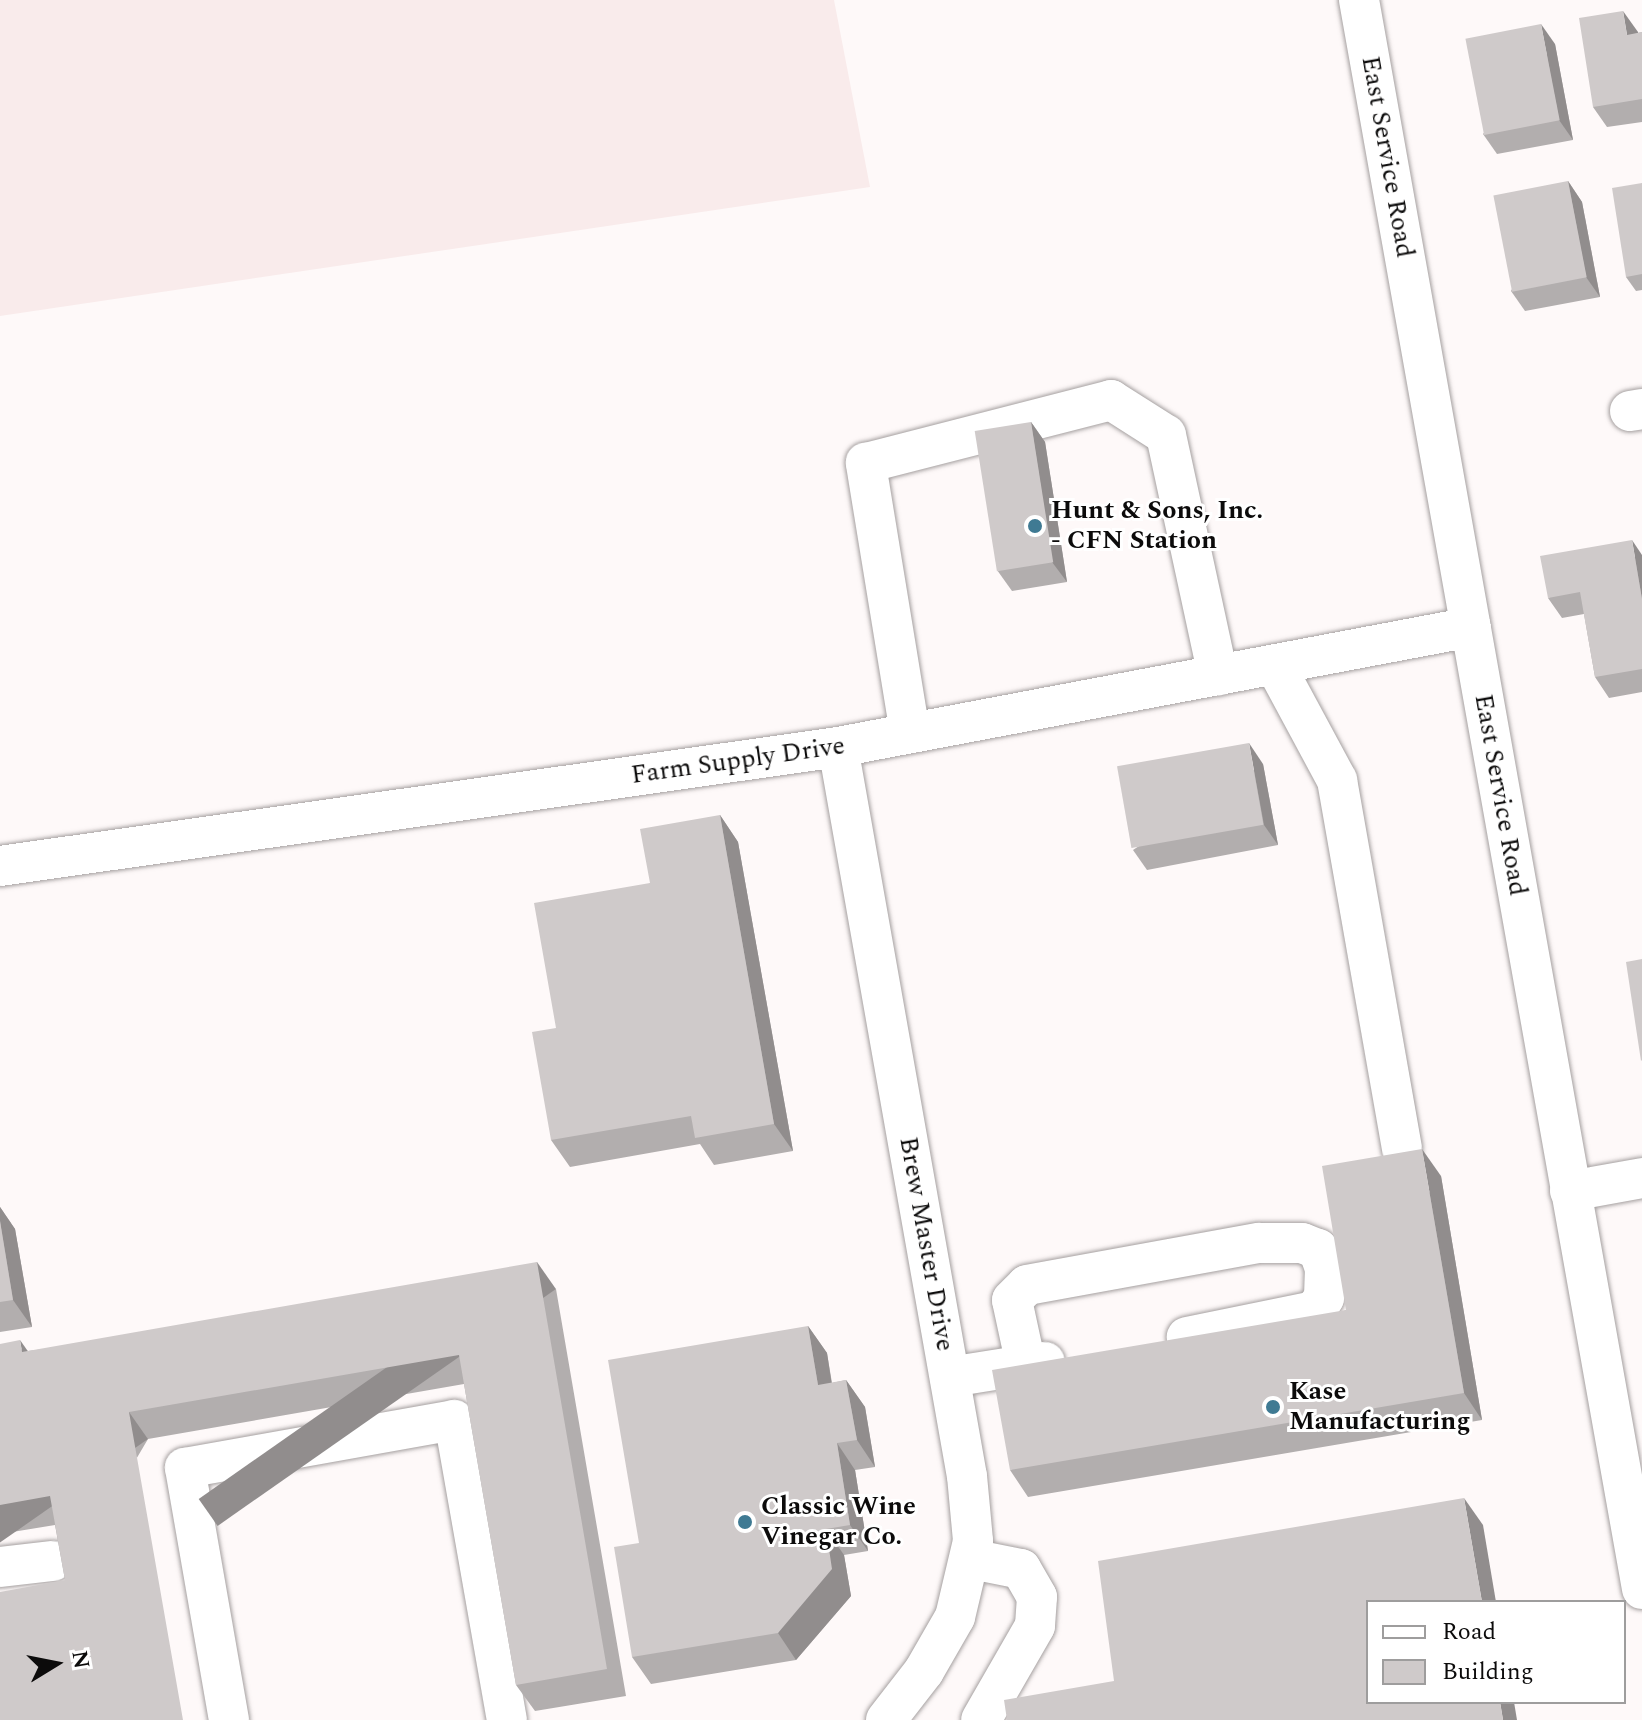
<!DOCTYPE html>
<html>
<head>
<meta charset="utf-8">
<style>
	body { margin:0 }
	#map { position:relative; width:1642px; height:1720px; overflow:hidden; background:#fef9f9; font-family:Spectral,serif }
	div>[style] { position:absolute }
	[style*='--x'] { left:calc(var(--x)*1px); top:calc(var(--y)*1px); width:calc(var(--w)*1px); rotate:calc(var(--a)*1deg) }
	.built>* { inset:0; background:#f9ebeb }
	.roads { filter:drop-shadow(0 0 2px #a5a0a0) drop-shadow(0 0 2px #a5a0a0) }
	.minor>* { height:40px; margin:-20px; padding:0 20px; transform-origin:20px; border-radius:20px; background:#fff }
	.wall>* { inset:0; background:#b2aeae }
	.shaded-wall>* { inset:0; background:#918d8d; transform-origin:0 0 }
	.building>* { inset:0; background:#cfcaca; transform-origin:0 0 }
	.dots>* { width:22px; height:22px; translate:-50% -50%; box-sizing:border-box; border:4px solid #fff; border-radius:50% }
	span { translate:-50% -50%; white-space:nowrap; text-align:center; line-height:1.15; -webkit-text-stroke:6px #fff; paint-order:stroke }
	.street-label { font-size:26px; color:#0c0b0b }
	.poi-label { font-size:26px; color:#0c0b0b; font-weight:700 }
	.left { translate:0 -50%; text-align:left }
	.legend { position:absolute; left:1366px; top:1600px; width:260px; height:104px; box-sizing:border-box; background:#fff; border:2px solid #9e9d9d; margin:0; padding:10px 14px; list-style:none; font-size:24px; color:#0c0b0b }
	.legend li { display:flex; align-items:center; gap:16px; height:40px }
	.legend b { width:40px; border:2px solid #9e9d9d }
	.north { position:absolute; left:16px; top:1624px; width:80px; height:80px; -webkit-text-stroke:6px #fff; paint-order:stroke; rotate:80deg; font-size:22px; font-weight:700; line-height:32px; text-align:center; color:#0c0b0b }
	.north::after { content:''; display:block; margin:auto; width:28px; height:36px; background:#0c0b0b; clip-path:polygon(50% 0,100% 100%,50% 72%,0 100%) }
</style>
</head>
<body>
<div id="map">
	<div class="built">
		<i style="clip-path:polygon(0 0,834px 0,870px 187px,0 316px)"></i>
	</div>
	<div class="roads">
		<div class="minor">
			<i style="--x:1359;--y:0;--w:1614;--a:79.9"></i>
			<i style="--x:1630;--y:411;--w:12;--a:-9"></i>
			<i style="--x:1275;--y:665;--w:131;--a:61.7"></i>
			<i style="--x:1337;--y:780;--w:374;--a:80"></i>
			<i style="--x:910;--y:733;--w:274;--a:-99.3"></i>
			<i style="--x:866;--y:463;--w:253;--a:-14.4"></i>
			<i style="--x:1111;--y:400;--w:65;--a:32.5"></i>
			<i style="--x:1166;--y:435;--w:246;--a:77.8"></i>
			<i style="--x:838;--y:747;--w:740;--a:79.97"></i>
			<i style="--x:967;--y:1476;--w:65;--a:84.7"></i>
			<i style="--x:973;--y:1541;--w:78;--a:103.3"></i>
			<i style="--x:955;--y:1617;--w:62;--a:119.9"></i>
			<i style="--x:924;--y:1671;--w:62;--a:127.8"></i>
			<i style="--x:0;--y:866;--w:846;--a:-8.08"></i>
			<i style="--x:838;--y:747;--w:644;--a:-10.73"></i>
			<i style="--x:1570;--y:1191;--w:73;--a:-10.2"></i>
			<i style="--x:1026;--y:1365;--w:66;--a:-102.2"></i>
			<i style="--x:1012;--y:1300;--w:21;--a:-45"></i>
			<i style="--x:1027;--y:1285;--w:236;--a:-10.3"></i>
			<i style="--x:1259;--y:1243;--w:43;--a:0"></i>
			<i style="--x:1302;--y:1243;--w:17;--a:21"></i>
			<i style="--x:1318;--y:1249;--w:20;--a:70"></i>
			<i style="--x:1325;--y:1268;--w:30;--a:92"></i>
			<i style="--x:1324;--y:1298;--w:16;--a:128"></i>
			<i style="--x:1314;--y:1311;--w:130;--a:168.4"></i>
			<i style="--x:950;--y:1377;--w:96;--a:-9"></i>
			<i style="--x:971;--y:1559;--w:51;--a:11.3"></i>
			<i style="--x:1021;--y:1569;--w:32;--a:60"></i>
			<i style="--x:1037;--y:1597;--w:29;--a:94"></i>
			<i style="--x:1035;--y:1626;--w:108;--a:119.9"></i>
			<i style="--x:0;--y:1567;--w:53;--a:-6.5"></i>
			<i style="--x:229;--y:1720;--w:256;--a:-99.9"></i>
			<i style="--x:185;--y:1468;--w:273;--a:-10.1"></i>
			<i style="--x:454;--y:1420;--w:305;--a:80"></i>
		</div>
	</div>
	<div class="wall">
		<i style="clip-path:polygon(1638px 32px,1638px 33px,1642px 32px,1642px 122px,1607px 127px,1593px 107px)"></i>
		<i style="clip-path:polygon(1555px 44px,1573px 140px,1497px 154px,1483px 134px)"></i>
		<i style="clip-path:polygon(1568px 181px,1582px 202px,1600px 297px,1525px 311px,1511px 291px)"></i>
		<i style="clip-path:polygon(1642px 183px,1642px 290px,1636px 291px,1626px 277px)"></i>
		<i style="clip-path:polygon(1031px 422px,1045px 442px,1067px 582px,1012px 591px,997px 570px)"></i>
		<i style="clip-path:polygon(1642px 555px,1642px 692px,1609px 698px,1595px 677px,1584px 614px,1562px 618px,1548px 598px)"></i>
		<i style="clip-path:polygon(1263px 764px,1278px 845px,1147px 870px,1133px 850px)"></i>
		<i style="clip-path:polygon(720px 815px,738px 842px,793px 1151px,714px 1165px,700px 1144px,570px 1167px,551px 1140px,556px 1028px,650px 883px)"></i>
		<i style="clip-path:polygon(1441px 1176px,1482px 1420px,1028px 1497px,1010px 1470px,1346px 1310px)"></i>
		<i style="clip-path:polygon(0 1207px,15px 1229px,32px 1327px,0 1332px)"></i>
		<i style="clip-path:polygon(556px 1289px,626px 1696px,535px 1711px,516px 1685px,464px 1384px,148px 1439px,65px 1580px,55px 1525px,0 1534px,0 1344px,28px 1351px)"></i>
		<i style="clip-path:polygon(808px 1326px,827px 1353px,832px 1383px,846px 1380px,865px 1407px,875px 1467px,855px 1470px,868px 1551px,844px 1555px,851px 1596px,796px 1660px,651px 1684px,632px 1657px,639px 1543px)"></i>
	</div>
	<div class="shaded-wall">
		<i style="clip-path:polygon(1623px 11px,1638px 32px,1641px 55px,1627px 35px)"></i>
		<i style="clip-path:polygon(1541px 24px,1555px 44px,1573px 140px,1559px 120px)"></i>
		<i style="clip-path:polygon(1568px 181px,1582px 202px,1600px 297px,1586px 277px)"></i>
		<i style="clip-path:polygon(1031px 422px,1045px 442px,1067px 582px,1052px 562px)"></i>
		<i style="clip-path:polygon(1632px 540px,1642px 555px,1642px 599px)"></i>
		<i style="clip-path:polygon(1249px 743px,1263px 764px,1278px 845px,1264px 825px)"></i>
		<i style="clip-path:polygon(720px 815px,738px 842px,793px 1151px,774px 1124px)"></i>
		<i style="clip-path:polygon(1422px 1149px,1441px 1176px,1482px 1420px,1464px 1393px)"></i>
		<i style="clip-path:polygon(0 1207px,15px 1229px,32px 1327px,13px 1300px,0 1221px)"></i>
		<i style="left:537px;top:1262px;width:33px;height:413px;rotate:55deg"></i>
		<i style="clip-path:polygon(808px 1326px,827px 1353px,836px 1412px,818px 1385px)"></i>
		<i style="clip-path:polygon(20px 1340px,39px 1367px,22px 1352px)"></i>
		<i style="clip-path:polygon(846px 1380px,865px 1407px,875px 1467px,857px 1440px)"></i>
		<i style="left:129px;top:1412px;width:33px;height:313px;rotate:55deg"></i>
		<i style="clip-path:polygon(837px 1443px,855px 1470px,868px 1551px,850px 1525px)"></i>
		<i style="clip-path:polygon(1464px 1498px,1483px 1525px,1496px 1602px,1482px 1602px)"></i>
		<i style="clip-path:polygon(826px 1529px,844px 1555px,851px 1596px,796px 1660px,778px 1633px)"></i>
		<i style="clip-path:polygon(1500px 1702px,1514px 1702px,1517px 1720px,1503px 1720px)"></i>
	</div>
	<div class="building">
		<i style="clip-path:polygon(1623px 11px,1627px 35px,1642px 32px,1642px 99px,1593px 107px,1579px 18px)"></i>
		<i style="left:1541px;top:24px;width:98px;height:77px;rotate:79deg"></i>
		<i style="left:1568px;top:181px;width:98px;height:76px;rotate:79deg"></i>
		<i style="clip-path:polygon(1642px 183px,1642px 274px,1626px 277px,1612px 188px)"></i>
		<i style="left:1031px;top:422px;width:142px;height:57px;rotate:81deg"></i>
		<i style="clip-path:polygon(1632px 540px,1642px 599px,1642px 669px,1595px 677px,1580px 592px,1548px 598px,1540px 556px)"></i>
		<i style="left:1249px;top:743px;width:83px;height:134px;rotate:80deg"></i>
		<i style="clip-path:polygon(720px 815px,774px 1124px,695px 1138px,691px 1116px,551px 1140px,532px 1032px,556px 1028px,534px 903px,650px 883px,640px 829px)"></i>
		<i style="clip-path:polygon(1642px 959px,1642px 1060px,1641px 1061px,1626px 962px)"></i>
		<i style="clip-path:polygon(1422px 1149px,1464px 1393px,1010px 1470px,992px 1370px,1346px 1310px,1322px 1166px)"></i>
		<i style="clip-path:polygon(0 1221px,13px 1300px,0 1302px)"></i>
		<i style="clip-path:polygon(537px 1262px,607px 1669px,516px 1685px,459px 1355px,129px 1412px,183px 1720px,0 1720px,0 1592px,65px 1580px,50px 1496px,0 1505px,0 1344px,20px 1340px,22px 1352px)"></i>
		<i style="clip-path:polygon(808px 1326px,818px 1385px,846px 1380px,857px 1440px,837px 1443px,850px 1525px,826px 1529px,832px 1569px,778px 1633px,632px 1657px,614px 1547px,639px 1543px,608px 1360px)"></i>
		<i style="clip-path:polygon(1464px 1498px,1482px 1602px,1368px 1602px,1368px 1702px,1500px 1702px,1503px 1720px,1007px 1720px,1004px 1700px,1114px 1681px,1098px 1561px)"></i>
	</div>
	<div class="dots">
		<i style="left:1035px;top:526px;background:#3f7a93"></i>
		<i style="left:1273px;top:1407px;background:#3f7a93"></i>
		<i style="left:745px;top:1522px;background:#3f7a93"></i>
	</div>
	<div class="street-label">
		<span style="left:1387px;top:157px;rotate:80deg">East Service Road</span>
		<span style="left:738px;top:761px;rotate:-8deg">Farm Supply Drive</span>
		<span style="left:1500px;top:795px;rotate:80deg">East Service Road</span>
		<span style="left:926px;top:1244px;rotate:80deg">Brew Master Drive</span>
	</div>
	<div class="poi-label">
		<span class="left" style="left:1051px;top:526px">Hunt &amp; Sons, Inc.<br>- CFN Station</span>
		<span class="left" style="left:1289px;top:1407px">Kase<br>Manufacturing</span>
		<span class="left" style="left:761px;top:1522px">Classic Wine<br>Vinegar Co.</span>
	</div>
	<ul class="legend">
	<li><b style="height:10px;background:#fff"></b>Road</li>
	<li><b style="height:22px;background:#cfcaca"></b>Building</li>
	</ul>
	<div class="north">N</div>
</div>
</body>
</html>
